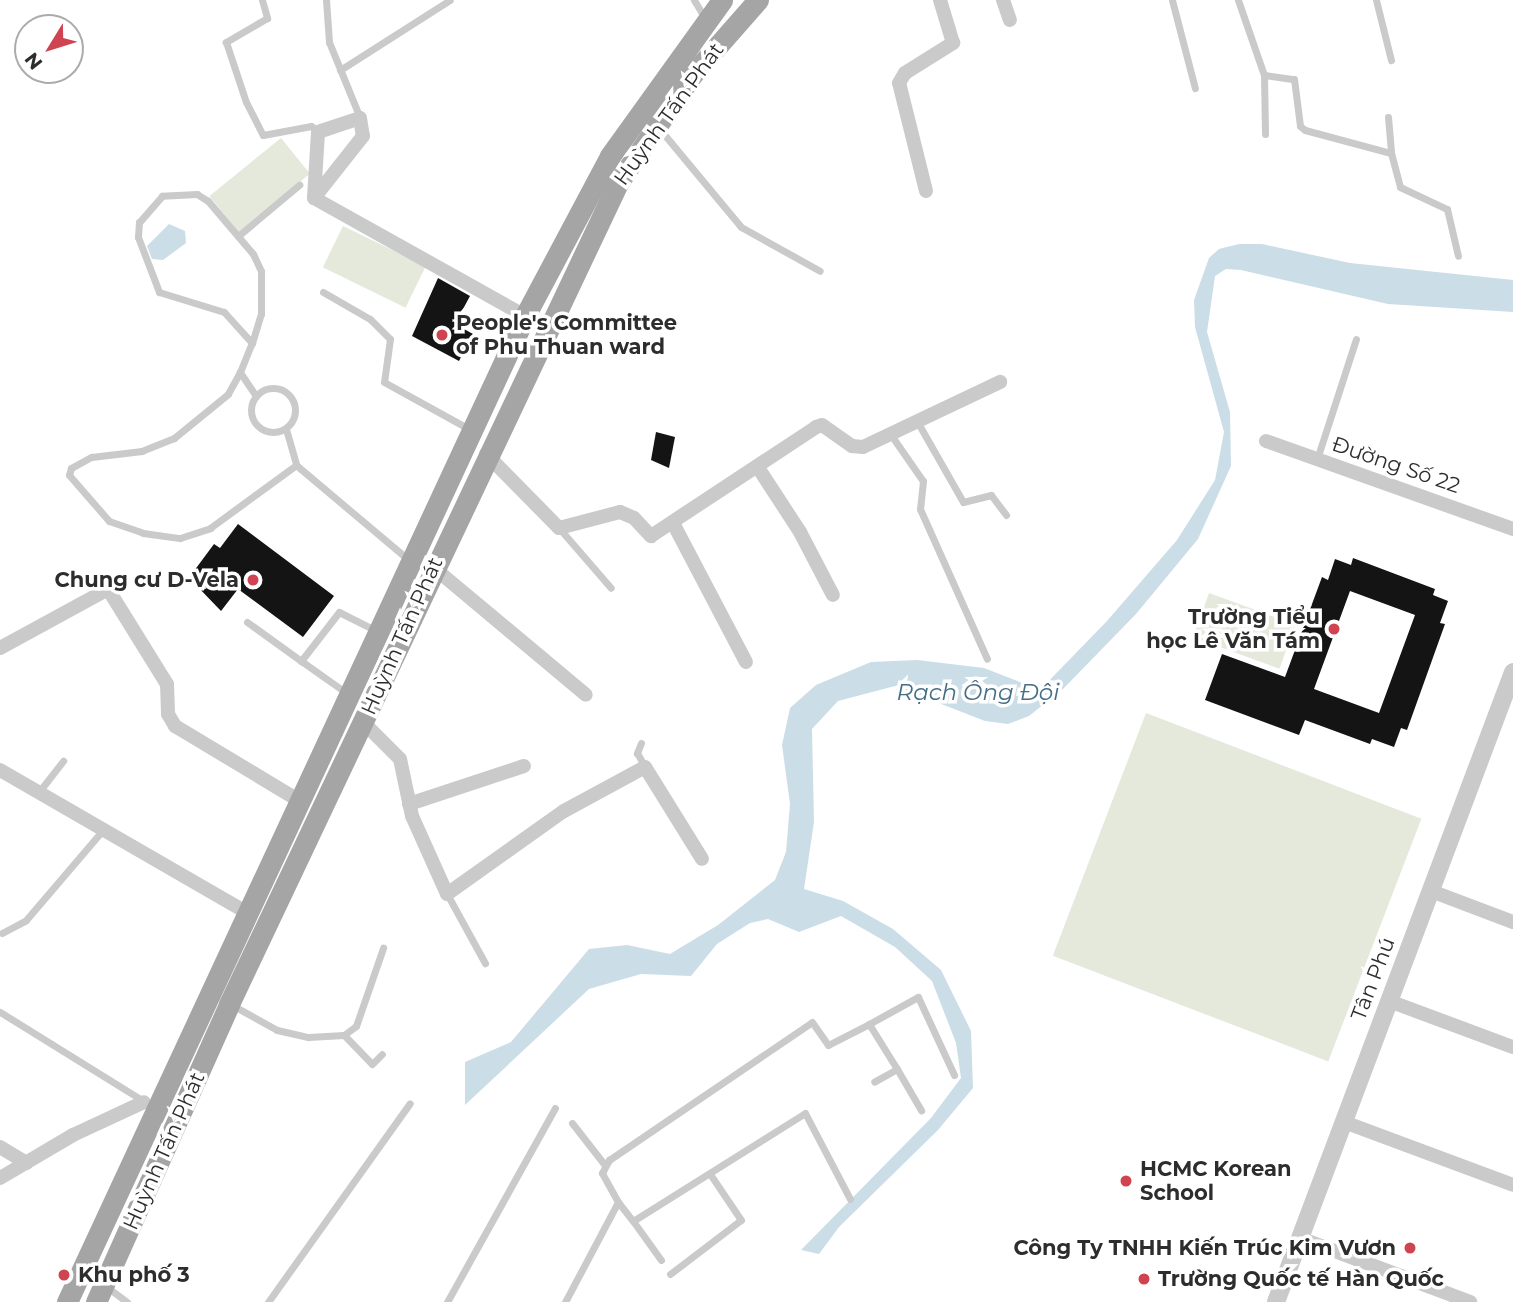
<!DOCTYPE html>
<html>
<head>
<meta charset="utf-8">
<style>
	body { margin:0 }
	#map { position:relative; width:1513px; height:1302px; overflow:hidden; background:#fff; font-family:Montserrat,sans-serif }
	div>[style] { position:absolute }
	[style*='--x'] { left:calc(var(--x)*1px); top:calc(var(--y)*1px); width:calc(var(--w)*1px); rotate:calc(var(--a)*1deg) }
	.green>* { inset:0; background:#e4e9dc; transform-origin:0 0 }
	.water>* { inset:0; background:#cbdde7 }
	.building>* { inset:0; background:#141414 }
	.service>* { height:7px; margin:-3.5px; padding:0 3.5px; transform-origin:3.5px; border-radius:3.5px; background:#cacaca }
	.service>.ring { margin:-3.5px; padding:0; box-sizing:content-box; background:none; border:7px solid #cacaca; border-radius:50% }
	.minor>* { height:14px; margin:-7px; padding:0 7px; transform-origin:7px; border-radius:7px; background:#cacaca }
	.tertiary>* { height:18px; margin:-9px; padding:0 9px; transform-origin:9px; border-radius:9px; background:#cacaca }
	.primary>* { height:21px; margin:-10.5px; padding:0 10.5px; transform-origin:10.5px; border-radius:10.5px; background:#a5a5a5 }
	.dots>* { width:19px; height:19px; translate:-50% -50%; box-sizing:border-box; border:4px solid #fff; border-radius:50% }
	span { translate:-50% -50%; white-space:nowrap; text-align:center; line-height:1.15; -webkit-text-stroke:7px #fff; paint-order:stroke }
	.street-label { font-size:21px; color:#2d2d2d }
	.poi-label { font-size:21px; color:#2d2d2d; font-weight:700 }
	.left { translate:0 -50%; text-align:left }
	.right { translate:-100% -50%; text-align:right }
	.water-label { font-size:23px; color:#456e85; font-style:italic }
	.north { position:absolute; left:14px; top:14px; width:70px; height:70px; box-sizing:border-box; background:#fff; border:2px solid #ababab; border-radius:50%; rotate:232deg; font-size:19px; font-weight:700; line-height:28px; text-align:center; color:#2d2d2d }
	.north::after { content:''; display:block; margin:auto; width:24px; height:32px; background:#d04351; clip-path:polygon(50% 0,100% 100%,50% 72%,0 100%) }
</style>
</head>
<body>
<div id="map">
	<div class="green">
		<i style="left:281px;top:138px;width:46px;height:92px;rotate:51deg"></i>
		<i style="left:343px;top:226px;width:92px;height:46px;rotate:26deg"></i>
		<i style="left:1209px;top:593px;width:92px;height:47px;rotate:20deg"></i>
		<i style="left:1146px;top:713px;width:295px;height:260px;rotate:21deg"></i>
	</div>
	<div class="water">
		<i style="clip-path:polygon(169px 224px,185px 231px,186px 243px,163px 260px,152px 259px,147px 246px)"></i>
		<i style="clip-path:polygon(1239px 244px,1262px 244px,1350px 263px,1513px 280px,1513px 312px,1388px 304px,1241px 270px,1226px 269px,1215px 276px,1207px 332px,1230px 412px,1231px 466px,1198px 539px,1136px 614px,1063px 689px,1029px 716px,1008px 724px,985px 721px,895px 686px,838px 701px,812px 729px,814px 822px,804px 889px,843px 901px,893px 929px,941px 970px,971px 1031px,973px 1088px,938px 1130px,839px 1227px,819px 1254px,801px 1250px,931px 1118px,961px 1078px,956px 1043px,932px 981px,895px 947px,841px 916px,799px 932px,768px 919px,750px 923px,717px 944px,691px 976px,641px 974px,589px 989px,465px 1105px,465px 1062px,511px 1042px,589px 949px,627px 945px,670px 954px,718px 925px,775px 880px,786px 852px,790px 804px,782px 745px,790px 708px,816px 685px,871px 662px,917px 660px,984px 668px,1040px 690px,1107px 621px,1177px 540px,1215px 480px,1224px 432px,1195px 327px,1194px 300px,1209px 258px,1219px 249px)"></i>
	</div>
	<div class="building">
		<i style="clip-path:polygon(438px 278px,470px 296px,455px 324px,473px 334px,459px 361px,412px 336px)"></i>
		<i style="clip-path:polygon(656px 432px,675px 437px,669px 468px,651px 460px)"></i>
		<i style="clip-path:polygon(238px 524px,334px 596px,303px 637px,238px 589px,221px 611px,195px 584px,191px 575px,214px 544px,220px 548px)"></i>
		<i style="clip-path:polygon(evenodd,1353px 558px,1435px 589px,1433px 595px,1448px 601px,1440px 623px,1445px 624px,1407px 730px,1401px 728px,1394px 747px,1372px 739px,1370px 744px,1305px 720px,1299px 735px,1205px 700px,1222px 654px,1285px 677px,1322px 577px,1328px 580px,1335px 559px,1351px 565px,1353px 558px,1350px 591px,1415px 615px,1379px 713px,1314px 689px,1350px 591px)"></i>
	</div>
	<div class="service">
		<i style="--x:262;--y:0;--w:19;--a:74"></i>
		<i style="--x:267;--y:18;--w:48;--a:149.7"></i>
		<i style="--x:226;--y:42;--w:63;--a:71.6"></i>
		<i style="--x:246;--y:102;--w:37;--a:63"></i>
		<i style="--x:263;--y:135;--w:49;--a:-10.6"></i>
		<i style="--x:311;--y:126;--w:9;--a:36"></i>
		<i style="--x:326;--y:0;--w:42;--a:85.9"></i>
		<i style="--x:329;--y:42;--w:82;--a:67.8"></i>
		<i style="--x:694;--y:0;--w:21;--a:59"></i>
		<i style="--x:1172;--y:0;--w:91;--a:75.4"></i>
		<i style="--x:1238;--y:0;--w:79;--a:70.9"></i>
		<i style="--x:1264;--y:75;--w:59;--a:89"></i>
		<i style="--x:1376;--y:0;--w:62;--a:76"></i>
		<i style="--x:340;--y:70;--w:130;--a:-32.5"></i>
		<i style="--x:1264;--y:75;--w:30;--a:8"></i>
		<i style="--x:1294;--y:79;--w:47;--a:82.7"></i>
		<i style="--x:1300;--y:126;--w:6;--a:39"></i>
		<i style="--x:1305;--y:130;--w:89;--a:15"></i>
		<i style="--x:1388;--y:117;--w:36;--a:85"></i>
		<i style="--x:1391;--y:153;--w:35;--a:75"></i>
		<i style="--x:1400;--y:187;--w:52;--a:25.1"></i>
		<i style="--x:1447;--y:209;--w:48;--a:76.8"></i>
		<i style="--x:658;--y:127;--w:130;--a:50.3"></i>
		<i style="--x:741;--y:227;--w:90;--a:29.1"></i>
		<i style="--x:238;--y:236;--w:80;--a:-39.9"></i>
		<i style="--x:323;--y:292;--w:54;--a:29.9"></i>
		<i style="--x:370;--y:319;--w:28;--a:45"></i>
		<i style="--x:390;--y:339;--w:43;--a:97.9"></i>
		<i style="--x:384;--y:382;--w:99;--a:28.9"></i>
		<i style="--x:240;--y:372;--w:31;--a:-68"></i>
		<i style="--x:252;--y:343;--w:30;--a:-73"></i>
		<i style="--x:261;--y:314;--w:43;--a:-90"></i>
		<i style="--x:261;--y:271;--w:19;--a:-115"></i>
		<i style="--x:253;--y:254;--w:70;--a:-130.3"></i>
		<i style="--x:208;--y:201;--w:13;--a:-148"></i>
		<i style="--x:197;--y:194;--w:35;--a:177"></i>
		<i style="--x:162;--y:196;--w:35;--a:131"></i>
		<i style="--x:139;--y:222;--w:15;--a:94"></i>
		<i style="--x:138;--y:237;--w:59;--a:69.1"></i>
		<i style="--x:159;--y:292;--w:68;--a:17.1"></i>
		<i style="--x:224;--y:312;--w:42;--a:47.9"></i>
		<i class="ring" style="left:251px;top:388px;width:37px;height:37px"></i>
		<i style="--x:256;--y:396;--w:29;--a:-124"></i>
		<i style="--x:240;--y:372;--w:25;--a:119"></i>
		<i style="--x:228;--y:394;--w:70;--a:140.8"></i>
		<i style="--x:174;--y:438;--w:35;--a:158"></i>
		<i style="--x:142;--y:451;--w:51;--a:173.3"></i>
		<i style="--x:91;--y:457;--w:23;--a:151"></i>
		<i style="--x:71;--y:468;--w:7;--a:106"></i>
		<i style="--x:69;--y:475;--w:61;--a:49"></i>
		<i style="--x:109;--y:521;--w:36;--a:19"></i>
		<i style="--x:143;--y:533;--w:37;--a:8"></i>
		<i style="--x:180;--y:538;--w:32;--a:-18"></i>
		<i style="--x:210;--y:528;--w:107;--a:-36.2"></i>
		<i style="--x:918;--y:423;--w:91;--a:60.3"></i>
		<i style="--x:963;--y:502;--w:29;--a:-14"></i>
		<i style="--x:991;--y:495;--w:25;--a:53"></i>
		<i style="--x:286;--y:429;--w:37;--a:74"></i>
		<i style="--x:296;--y:465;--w:149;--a:40.1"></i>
		<i style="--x:891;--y:435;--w:56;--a:55.2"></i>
		<i style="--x:923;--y:481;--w:28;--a:96"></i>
		<i style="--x:920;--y:509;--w:164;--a:65.9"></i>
		<i style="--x:1317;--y:459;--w:126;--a:-72"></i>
		<i style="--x:559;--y:528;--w:79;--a:49.1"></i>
		<i style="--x:247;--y:622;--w:67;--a:35.8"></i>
		<i style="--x:348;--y:694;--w:57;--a:-144.9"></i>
		<i style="--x:301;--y:661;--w:62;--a:-52.2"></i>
		<i style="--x:339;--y:612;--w:42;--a:26.6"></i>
		<i style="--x:641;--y:743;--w:11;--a:112"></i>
		<i style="--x:637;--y:753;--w:16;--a:60"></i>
		<i style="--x:38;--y:793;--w:41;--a:-52"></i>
		<i style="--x:447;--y:894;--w:79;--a:61.2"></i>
		<i style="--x:2;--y:933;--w:27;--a:-28"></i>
		<i style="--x:26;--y:920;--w:117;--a:-49.5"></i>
		<i style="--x:232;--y:1005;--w:51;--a:29.1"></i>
		<i style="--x:277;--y:1030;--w:32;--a:13"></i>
		<i style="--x:308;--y:1037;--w:36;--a:-3"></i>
		<i style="--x:344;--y:1035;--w:15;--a:-37"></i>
		<i style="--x:356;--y:1026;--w:83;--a:-70.9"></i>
		<i style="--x:0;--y:1012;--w:171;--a:31.8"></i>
		<i style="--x:869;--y:1024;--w:56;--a:-28.9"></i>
		<i style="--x:918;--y:997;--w:86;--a:65.2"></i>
		<i style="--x:344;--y:1035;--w:40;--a:46"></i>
		<i style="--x:372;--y:1064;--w:14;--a:-45"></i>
		<i style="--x:897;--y:1069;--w:48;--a:59.7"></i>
		<i style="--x:572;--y:1123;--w:52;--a:52"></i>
		<i style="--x:618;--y:1202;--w:24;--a:52"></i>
		<i style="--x:633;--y:1221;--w:203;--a:-32.1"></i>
		<i style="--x:805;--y:1113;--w:97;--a:62.4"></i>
		<i style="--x:633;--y:1221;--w:48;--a:54.3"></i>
		<i style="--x:670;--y:1274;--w:89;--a:-37.3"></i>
		<i style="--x:741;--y:1220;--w:55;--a:-124"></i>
		<i style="--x:107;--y:1287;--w:25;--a:37"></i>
		<i style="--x:268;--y:1302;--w:244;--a:-54.5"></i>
		<i style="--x:447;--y:1302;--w:222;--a:-60.9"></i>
		<i style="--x:565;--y:1302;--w:113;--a:-62.1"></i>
		<i style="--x:618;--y:1202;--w:33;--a:-119"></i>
		<i style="--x:602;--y:1173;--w:15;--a:-62"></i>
		<i style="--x:609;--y:1160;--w:245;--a:-34.2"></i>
		<i style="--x:812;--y:1022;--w:28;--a:55"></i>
		<i style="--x:828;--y:1045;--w:46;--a:-27.1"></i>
		<i style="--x:869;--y:1024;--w:53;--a:58.1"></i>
		<i style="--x:897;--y:1069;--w:26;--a:151"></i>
	</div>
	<div class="minor">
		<i style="--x:1003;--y:0;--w:21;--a:71"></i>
		<i style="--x:926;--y:191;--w:111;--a:-104"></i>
		<i style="--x:899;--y:83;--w:12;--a:-59"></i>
		<i style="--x:905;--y:73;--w:57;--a:-32"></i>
		<i style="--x:953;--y:43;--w:45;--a:-106.8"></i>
		<i style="--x:314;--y:198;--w:66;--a:-86.5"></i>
		<i style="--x:318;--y:132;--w:44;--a:-18.4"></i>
		<i style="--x:360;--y:118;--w:18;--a:81"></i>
		<i style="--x:363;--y:136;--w:79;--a:128.3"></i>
		<i style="--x:314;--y:198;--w:242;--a:29.2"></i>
		<i style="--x:1266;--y:441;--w:262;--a:19.6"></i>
		<i style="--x:486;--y:454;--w:104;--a:45.4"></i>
		<i style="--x:559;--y:528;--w:63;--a:-14.7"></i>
		<i style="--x:620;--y:512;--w:15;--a:23"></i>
		<i style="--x:634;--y:518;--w:25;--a:47"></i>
		<i style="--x:651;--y:536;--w:198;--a:-33.4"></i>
		<i style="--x:816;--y:427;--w:6;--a:-18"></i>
		<i style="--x:822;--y:425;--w:37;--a:35"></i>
		<i style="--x:852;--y:446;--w:11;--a:5"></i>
		<i style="--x:863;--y:447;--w:152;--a:-25.4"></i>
		<i style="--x:759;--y:469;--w:75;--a:56.9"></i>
		<i style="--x:800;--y:532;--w:71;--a:62.4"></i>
		<i style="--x:673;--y:523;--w:157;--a:62.3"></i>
		<i style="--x:433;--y:567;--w:199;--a:39.9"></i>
		<i style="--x:0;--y:648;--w:123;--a:-28.6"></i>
		<i style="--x:108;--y:589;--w:112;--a:58.2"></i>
		<i style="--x:167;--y:684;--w:30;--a:88"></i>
		<i style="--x:168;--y:714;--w:14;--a:60"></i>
		<i style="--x:175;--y:726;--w:144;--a:31"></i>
		<i style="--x:363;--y:722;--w:52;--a:45"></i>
		<i style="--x:400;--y:759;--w:58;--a:78.1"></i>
		<i style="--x:412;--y:816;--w:85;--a:65.8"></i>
		<i style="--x:447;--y:894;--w:143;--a:-35.4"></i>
		<i style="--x:564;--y:811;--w:92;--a:-28.5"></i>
		<i style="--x:645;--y:767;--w:108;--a:58.2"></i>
		<i style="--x:0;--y:770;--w:284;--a:30"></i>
		<i style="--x:409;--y:804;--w:121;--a:-18.3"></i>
		<i style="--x:1431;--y:891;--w:88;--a:20.7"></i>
		<i style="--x:1389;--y:1001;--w:132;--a:20.4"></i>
		<i style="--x:1344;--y:1122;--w:180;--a:20.4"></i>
		<i style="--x:0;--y:1147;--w:31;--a:31"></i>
		<i style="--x:0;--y:1178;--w:85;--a:-30.5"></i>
		<i style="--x:73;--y:1135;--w:78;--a:-24.9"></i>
		<i style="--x:1300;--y:1238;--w:182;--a:20.6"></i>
	</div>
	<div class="tertiary">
		<i style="--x:1276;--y:1302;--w:673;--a:-69.38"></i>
	</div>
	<div class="primary">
		<i style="--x:67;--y:1302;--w:1087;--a:-65.08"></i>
		<i style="--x:525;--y:316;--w:181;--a:-62"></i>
		<i style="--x:610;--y:156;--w:192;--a:-54.3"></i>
		<i style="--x:96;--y:1302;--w:326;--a:-65.9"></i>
		<i style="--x:229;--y:1004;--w:908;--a:-64.65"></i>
		<i style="--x:618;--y:183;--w:131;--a:-55.6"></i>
		<i style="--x:692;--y:75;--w:100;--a:-48.7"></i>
	</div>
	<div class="dots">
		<i style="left:442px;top:335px;background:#d04351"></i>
		<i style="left:253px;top:580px;background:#d04351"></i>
		<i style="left:1334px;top:629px;background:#d04351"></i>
		<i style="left:1126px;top:1181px;background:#d04351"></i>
		<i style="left:1410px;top:1248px;background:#d04351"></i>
		<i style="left:64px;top:1275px;background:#d04351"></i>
		<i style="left:1144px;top:1279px;background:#d04351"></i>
	</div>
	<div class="street-label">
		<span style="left:669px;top:114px;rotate:-54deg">Huỳnh Tấn Phát</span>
		<span style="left:1396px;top:465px;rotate:19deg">Đường Số 22</span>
		<span style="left:402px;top:636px;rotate:-66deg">Huỳnh Tấn Phát</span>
		<span style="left:1373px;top:979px;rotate:-69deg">Tân Phú</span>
		<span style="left:164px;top:1151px;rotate:-66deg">Huỳnh Tấn Phát</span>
	</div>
	<div class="poi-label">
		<span class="left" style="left:456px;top:335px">People's Committee<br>of Phu Thuan ward</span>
		<span class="right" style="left:239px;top:580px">Chung cư D-Vela</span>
		<span class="right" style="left:1320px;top:629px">Trường Tiểu<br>học Lê Văn Tám</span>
		<span class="left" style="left:1140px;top:1181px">HCMC Korean<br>School</span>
		<span class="right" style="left:1396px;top:1248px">Công Ty TNHH Kiến Trúc Kim Vươn</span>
		<span class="left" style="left:78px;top:1275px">Khu phố 3</span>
		<span class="left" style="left:1158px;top:1279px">Trường Quốc tế Hàn Quốc</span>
	</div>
	<div class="water-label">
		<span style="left:978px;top:692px">Rạch Ông Đội</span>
	</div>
	<div class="north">N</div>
</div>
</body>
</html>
